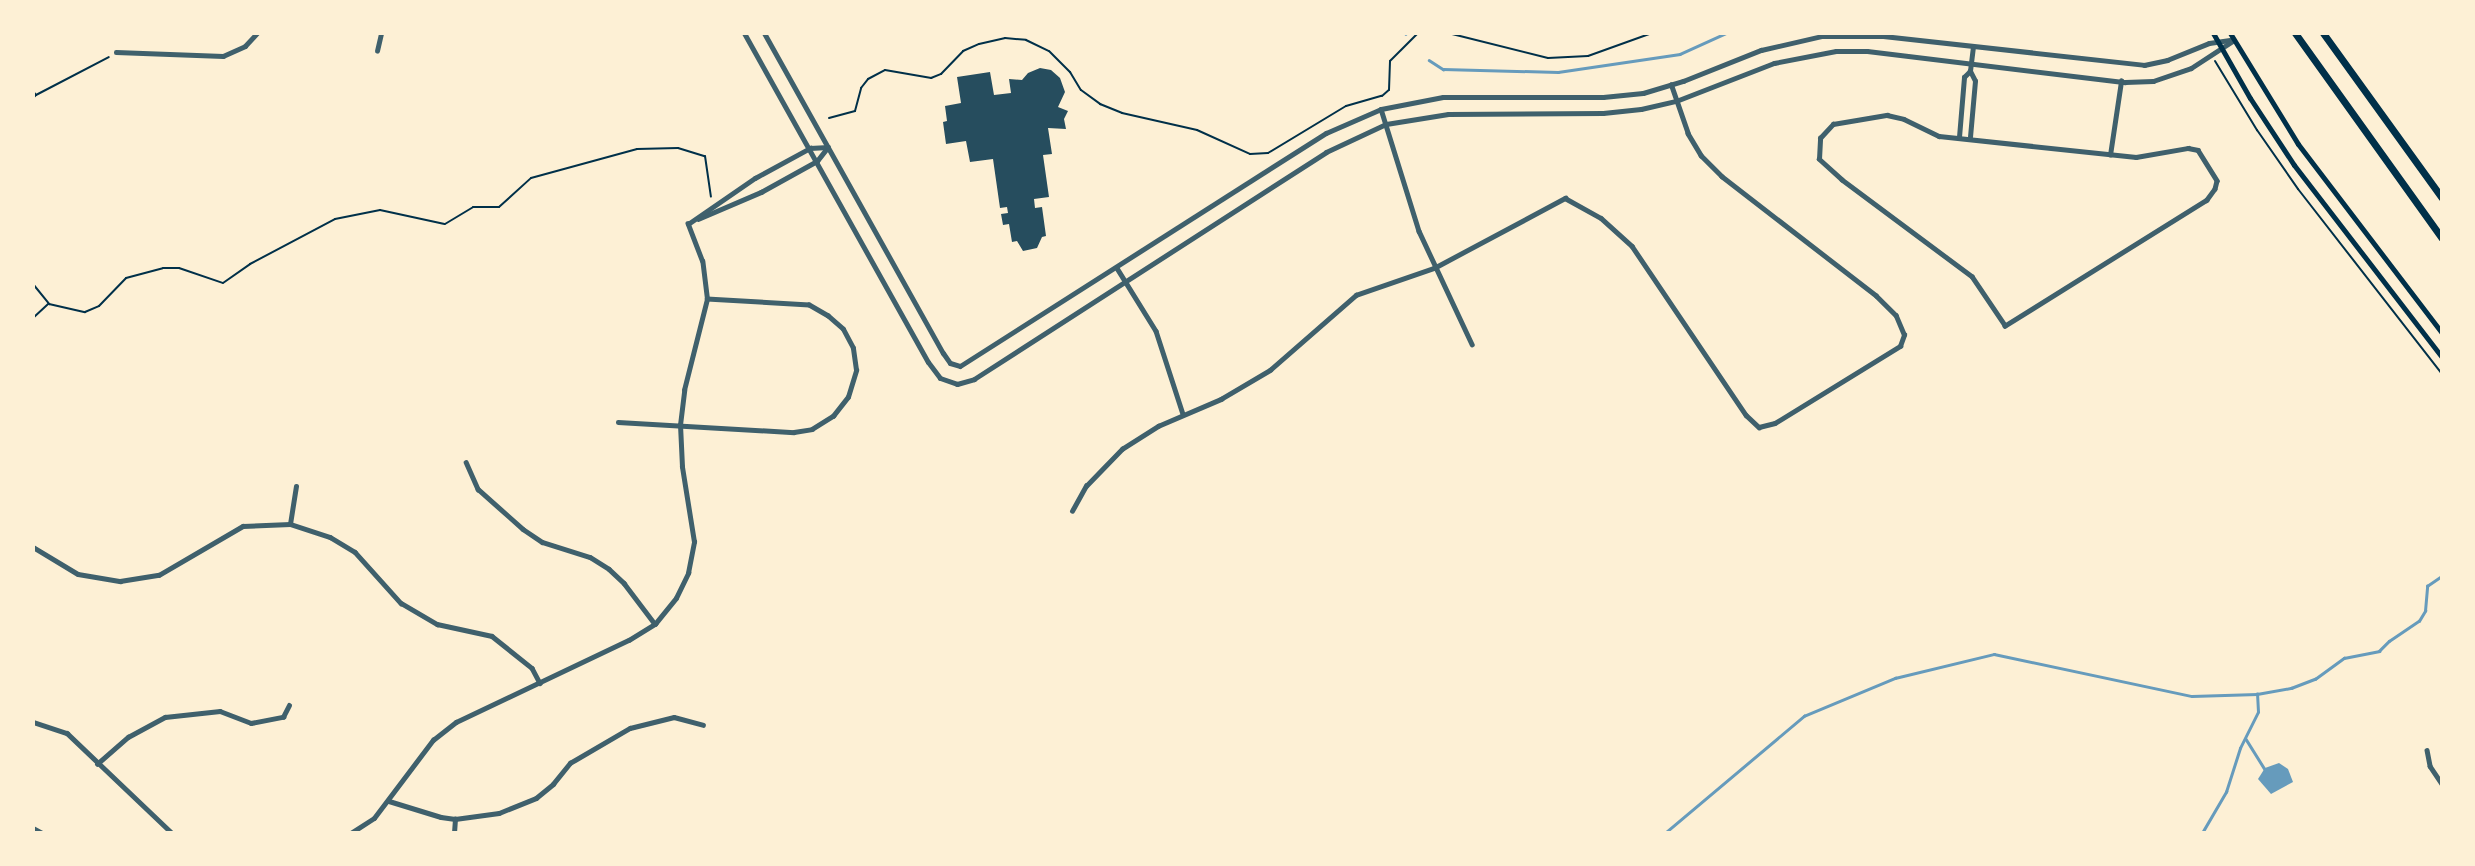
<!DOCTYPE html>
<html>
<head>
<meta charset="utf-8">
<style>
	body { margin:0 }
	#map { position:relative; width:2475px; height:866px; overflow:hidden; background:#fdf0d5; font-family:"Asap Condensed",sans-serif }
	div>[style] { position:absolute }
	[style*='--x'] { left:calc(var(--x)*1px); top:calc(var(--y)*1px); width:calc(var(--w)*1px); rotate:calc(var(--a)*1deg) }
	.water>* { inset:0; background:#669bbc }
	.stream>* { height:2.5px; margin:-1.25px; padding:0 1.25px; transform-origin:1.25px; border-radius:1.25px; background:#669bbc }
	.building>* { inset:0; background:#264d5e }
	.path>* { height:2px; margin:-1px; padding:0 1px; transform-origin:1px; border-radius:1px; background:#003049 }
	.minor>* { height:4.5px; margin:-2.25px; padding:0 2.25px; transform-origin:2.25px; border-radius:2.25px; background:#3f606c }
	.tertiary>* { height:5px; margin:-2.5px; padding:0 2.5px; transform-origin:2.5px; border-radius:2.5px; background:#3f606c }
	.secondary>* { height:5px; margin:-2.5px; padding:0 2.5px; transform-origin:2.5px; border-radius:2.5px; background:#003049 }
	.motorway>* { height:7px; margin:-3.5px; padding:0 3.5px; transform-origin:3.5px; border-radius:3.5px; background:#003049 }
	span { translate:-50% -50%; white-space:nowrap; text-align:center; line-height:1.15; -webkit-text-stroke:5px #fdf0d5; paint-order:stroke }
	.frame { position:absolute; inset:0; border:35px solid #fdf0d5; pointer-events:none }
</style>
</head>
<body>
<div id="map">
	<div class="water">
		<i style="clip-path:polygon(2279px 763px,2288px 769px,2293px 782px,2271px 794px,2258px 779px,2265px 768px)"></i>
	</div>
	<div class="stream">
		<i style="--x:1405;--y:33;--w:1;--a:45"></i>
		<i style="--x:1429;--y:60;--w:17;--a:33"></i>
		<i style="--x:1443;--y:69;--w:115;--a:1.5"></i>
		<i style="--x:1558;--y:72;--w:123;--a:-8.4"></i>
		<i style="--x:1680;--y:54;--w:51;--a:-24.5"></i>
		<i style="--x:2246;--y:739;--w:36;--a:58"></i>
		<i style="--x:1665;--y:833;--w:182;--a:-40.1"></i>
		<i style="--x:1804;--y:716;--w:99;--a:-22.7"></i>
		<i style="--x:1895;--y:678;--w:102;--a:-13.6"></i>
		<i style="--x:1994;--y:654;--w:202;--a:12"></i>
		<i style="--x:2192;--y:696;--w:65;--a:-1.8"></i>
		<i style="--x:2202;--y:833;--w:48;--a:-59.7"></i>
		<i style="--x:2226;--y:792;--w:46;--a:-72.3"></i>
		<i style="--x:2240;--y:748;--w:40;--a:-63.4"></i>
		<i style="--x:2258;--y:712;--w:18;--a:-93"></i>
		<i style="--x:2257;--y:694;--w:35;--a:-10"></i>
		<i style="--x:2291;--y:688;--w:26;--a:-21"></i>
		<i style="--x:2315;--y:679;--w:36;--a:-36"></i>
		<i style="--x:2344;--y:658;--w:36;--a:-11"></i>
		<i style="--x:2379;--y:651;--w:14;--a:-45"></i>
		<i style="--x:2389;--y:641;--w:36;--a:-34"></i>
		<i style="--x:2419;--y:621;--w:12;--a:-59"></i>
		<i style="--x:2425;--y:611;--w:25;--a:-85"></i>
		<i style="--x:2427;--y:586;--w:18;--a:-34"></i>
	</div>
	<div class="building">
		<i style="clip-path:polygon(1040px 68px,1051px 70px,1060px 78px,1065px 92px,1058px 107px,1068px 111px,1064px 119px,1066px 129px,1048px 128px,1052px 154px,1043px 155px,1049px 197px,1034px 199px,1035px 208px,1042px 207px,1046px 236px,1042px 237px,1037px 248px,1023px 251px,1017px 241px,1012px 242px,1009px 224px,1003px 225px,1001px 214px,1008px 213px,1007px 207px,1000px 208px,993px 159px,970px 162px,966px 141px,946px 144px,943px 122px,947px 121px,945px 106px,961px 103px,957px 77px,990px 72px,994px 95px,1011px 93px,1009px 79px,1022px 80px,1028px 73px)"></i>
	</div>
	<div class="path">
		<i style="--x:1448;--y:33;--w:103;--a:14"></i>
		<i style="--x:1548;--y:58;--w:40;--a:-2.9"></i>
		<i style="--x:1588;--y:56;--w:68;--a:-19.8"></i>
		<i style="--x:2215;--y:61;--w:81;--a:58.7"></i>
		<i style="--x:2257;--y:130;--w:72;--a:55.2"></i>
		<i style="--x:2298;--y:189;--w:234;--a:52.1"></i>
		<i style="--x:33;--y:91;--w:5;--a:53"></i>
		<i style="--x:36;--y:95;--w:4;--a:135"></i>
		<i style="--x:36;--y:95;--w:82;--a:-27.5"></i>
		<i style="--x:829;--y:118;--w:27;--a:-15"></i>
		<i style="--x:855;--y:111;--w:24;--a:-75"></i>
		<i style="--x:861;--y:88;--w:11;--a:-52"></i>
		<i style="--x:868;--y:79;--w:19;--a:-28"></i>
		<i style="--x:885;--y:70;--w:47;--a:9.9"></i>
		<i style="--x:931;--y:78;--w:11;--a:-22"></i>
		<i style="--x:941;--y:74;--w:32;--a:-46"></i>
		<i style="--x:963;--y:51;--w:17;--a:-24"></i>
		<i style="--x:979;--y:44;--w:27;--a:-13"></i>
		<i style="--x:1005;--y:38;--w:21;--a:5"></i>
		<i style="--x:1026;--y:40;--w:25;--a:26"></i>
		<i style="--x:1049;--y:51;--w:30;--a:45"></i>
		<i style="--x:1070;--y:72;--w:21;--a:59"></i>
		<i style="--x:1081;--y:90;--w:24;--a:36"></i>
		<i style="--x:1100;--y:104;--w:24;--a:22"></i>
		<i style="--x:1122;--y:113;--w:77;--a:12.8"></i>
		<i style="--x:1197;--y:130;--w:58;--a:24.4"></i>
		<i style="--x:1250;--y:154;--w:18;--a:-3"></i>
		<i style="--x:1268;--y:153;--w:91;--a:-31.1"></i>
		<i style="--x:1346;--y:106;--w:37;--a:-16"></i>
		<i style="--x:1382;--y:96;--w:9;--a:-41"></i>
		<i style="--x:1389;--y:90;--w:29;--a:-88"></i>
		<i style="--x:1390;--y:61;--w:40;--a:-45"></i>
		<i style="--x:33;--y:284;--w:26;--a:51"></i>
		<i style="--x:49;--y:304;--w:37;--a:13"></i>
		<i style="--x:85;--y:312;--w:15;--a:-23"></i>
		<i style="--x:99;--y:306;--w:39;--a:-46"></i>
		<i style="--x:126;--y:278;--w:38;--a:-15"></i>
		<i style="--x:163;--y:268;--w:16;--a:0"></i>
		<i style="--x:179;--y:268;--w:46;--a:18.8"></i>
		<i style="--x:223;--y:283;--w:33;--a:-35"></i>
		<i style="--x:250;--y:264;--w:96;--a:-27.9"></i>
		<i style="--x:335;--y:219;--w:46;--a:-11.3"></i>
		<i style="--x:380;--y:210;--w:66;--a:12.2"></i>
		<i style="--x:445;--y:224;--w:33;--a:-31"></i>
		<i style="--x:473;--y:207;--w:26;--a:0"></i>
		<i style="--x:499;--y:207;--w:43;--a:-42.2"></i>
		<i style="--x:531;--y:178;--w:110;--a:-15.3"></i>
		<i style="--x:637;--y:149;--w:41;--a:-1.4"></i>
		<i style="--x:678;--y:148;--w:28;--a:17"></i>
		<i style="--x:705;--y:156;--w:41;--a:81.7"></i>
		<i style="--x:33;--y:318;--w:21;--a:-43"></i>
	</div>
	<div class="minor">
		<i style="--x:377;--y:51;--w:18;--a:-77"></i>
		<i style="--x:116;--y:52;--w:107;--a:2.1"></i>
		<i style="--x:223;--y:56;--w:24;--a:-24"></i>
		<i style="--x:245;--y:46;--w:18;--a:-47"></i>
		<i style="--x:1381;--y:109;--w:128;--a:72.7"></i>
		<i style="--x:1419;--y:231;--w:125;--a:64.9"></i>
		<i style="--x:1887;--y:115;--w:17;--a:13"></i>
		<i style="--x:1904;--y:119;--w:39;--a:26"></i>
		<i style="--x:1939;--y:136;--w:198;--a:6.1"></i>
		<i style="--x:2136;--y:157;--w:53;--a:-9.8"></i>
		<i style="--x:2188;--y:148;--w:10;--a:11"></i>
		<i style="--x:2198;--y:150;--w:36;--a:58"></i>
		<i style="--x:2217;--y:181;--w:8;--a:104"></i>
		<i style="--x:2215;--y:189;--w:14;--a:126"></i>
		<i style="--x:2207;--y:200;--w:238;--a:148"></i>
		<i style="--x:2005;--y:326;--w:59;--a:-124"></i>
		<i style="--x:1972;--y:277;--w:162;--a:-143.3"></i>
		<i style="--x:1842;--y:180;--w:31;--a:-138"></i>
		<i style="--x:1819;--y:159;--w:21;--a:-87"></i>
		<i style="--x:1820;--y:138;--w:19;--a:-47"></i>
		<i style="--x:1833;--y:124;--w:55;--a:-9.5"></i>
		<i style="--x:1959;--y:137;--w:60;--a:-85.2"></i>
		<i style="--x:1964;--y:77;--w:8;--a:-45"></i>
		<i style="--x:1970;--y:137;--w:56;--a:-84.9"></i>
		<i style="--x:1975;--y:81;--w:11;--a:-117"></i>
		<i style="--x:1970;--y:71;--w:24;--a:-83"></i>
		<i style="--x:2110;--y:155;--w:75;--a:-81.5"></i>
		<i style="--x:698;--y:219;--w:69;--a:-23.2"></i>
		<i style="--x:761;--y:192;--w:64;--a:-29"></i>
		<i style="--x:817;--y:161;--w:16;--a:-52"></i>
		<i style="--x:688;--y:224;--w:81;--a:-34.5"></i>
		<i style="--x:755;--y:178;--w:63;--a:-28.6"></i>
		<i style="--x:810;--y:148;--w:18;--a:-3"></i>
		<i style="--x:1117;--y:268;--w:74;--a:58.2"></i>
		<i style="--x:1156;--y:331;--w:87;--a:72"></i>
		<i style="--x:618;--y:422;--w:176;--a:3.3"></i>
		<i style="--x:794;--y:432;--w:18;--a:-9"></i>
		<i style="--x:812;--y:429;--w:25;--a:-32"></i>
		<i style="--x:833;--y:416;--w:24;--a:-52"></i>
		<i style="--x:848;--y:397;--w:28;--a:-73"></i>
		<i style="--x:856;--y:370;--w:22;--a:-98"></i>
		<i style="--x:853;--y:348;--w:21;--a:-118"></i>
		<i style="--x:843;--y:329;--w:20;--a:-139"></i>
		<i style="--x:828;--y:316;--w:22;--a:-150"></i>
		<i style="--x:809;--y:305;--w:102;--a:-176.6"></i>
		<i style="--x:466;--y:462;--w:30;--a:66"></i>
		<i style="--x:478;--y:489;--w:60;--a:41.6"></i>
		<i style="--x:523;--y:529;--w:23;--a:34"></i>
		<i style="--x:542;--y:542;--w:50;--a:17.4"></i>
		<i style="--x:590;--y:557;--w:22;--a:32"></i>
		<i style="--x:609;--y:569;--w:21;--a:43"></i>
		<i style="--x:624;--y:583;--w:51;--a:52.9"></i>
		<i style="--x:1072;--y:511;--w:29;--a:-61"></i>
		<i style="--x:1086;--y:486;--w:52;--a:-45.8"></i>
		<i style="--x:1122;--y:449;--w:43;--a:-32.6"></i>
		<i style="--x:1158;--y:426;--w:69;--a:-23.2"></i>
		<i style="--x:1221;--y:399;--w:57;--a:-30.6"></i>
		<i style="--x:1270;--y:370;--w:114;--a:-41.1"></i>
		<i style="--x:1356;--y:295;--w:83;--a:-19.1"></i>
		<i style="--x:1434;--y:268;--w:149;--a:-28.1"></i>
		<i style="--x:1565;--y:198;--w:41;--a:29.1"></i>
		<i style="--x:1601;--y:218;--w:42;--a:42.1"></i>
		<i style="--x:1632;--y:246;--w:204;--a:56"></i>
		<i style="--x:1746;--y:415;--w:18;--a:43"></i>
		<i style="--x:1759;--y:427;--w:16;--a:-14"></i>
		<i style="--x:1775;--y:423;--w:147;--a:-31.6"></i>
		<i style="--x:1900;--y:346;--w:12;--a:-70"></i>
		<i style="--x:1904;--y:335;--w:21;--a:-113"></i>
		<i style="--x:1896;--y:316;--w:28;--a:-135"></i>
		<i style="--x:1876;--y:296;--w:195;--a:-142.3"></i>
		<i style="--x:1722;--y:177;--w:30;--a:-135"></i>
		<i style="--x:1701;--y:156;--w:26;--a:-121"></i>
		<i style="--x:1688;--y:134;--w:52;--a:-109.1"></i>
		<i style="--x:290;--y:524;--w:38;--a:-81"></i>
		<i style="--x:33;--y:547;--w:52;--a:31"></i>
		<i style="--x:78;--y:574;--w:43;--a:9.5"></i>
		<i style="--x:120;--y:581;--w:39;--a:-9"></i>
		<i style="--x:159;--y:575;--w:97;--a:-30.3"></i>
		<i style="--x:243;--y:526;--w:47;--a:-2.4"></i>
		<i style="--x:290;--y:524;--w:42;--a:18"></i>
		<i style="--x:330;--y:537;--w:29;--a:31"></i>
		<i style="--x:355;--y:552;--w:69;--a:48"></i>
		<i style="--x:401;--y:603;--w:42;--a:30.3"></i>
		<i style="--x:437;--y:624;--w:56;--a:12.3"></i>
		<i style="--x:492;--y:636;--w:51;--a:38.7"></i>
		<i style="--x:532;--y:668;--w:17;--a:62"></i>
		<i style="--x:33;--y:722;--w:36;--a:18"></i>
		<i style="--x:67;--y:733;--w:145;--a:43.6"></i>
		<i style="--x:2427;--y:750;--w:16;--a:79"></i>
		<i style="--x:2430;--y:766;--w:22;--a:56"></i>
		<i style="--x:97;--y:764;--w:41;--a:-41.1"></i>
		<i style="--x:128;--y:737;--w:42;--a:-28.4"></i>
		<i style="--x:165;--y:717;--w:55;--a:-6.2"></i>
		<i style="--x:220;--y:711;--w:33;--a:21"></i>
		<i style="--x:251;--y:723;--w:33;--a:-11"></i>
		<i style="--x:283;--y:717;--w:13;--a:-63"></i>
		<i style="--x:389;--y:801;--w:54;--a:17.1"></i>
		<i style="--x:441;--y:817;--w:14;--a:8"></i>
		<i style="--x:455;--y:819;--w:44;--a:-7.8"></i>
		<i style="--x:499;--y:813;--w:40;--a:-22"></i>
		<i style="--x:536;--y:798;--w:22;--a:-39"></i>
		<i style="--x:553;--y:784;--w:27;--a:-51"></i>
		<i style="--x:570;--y:763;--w:69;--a:-30.3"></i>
		<i style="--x:630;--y:728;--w:45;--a:-14"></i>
		<i style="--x:674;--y:717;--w:30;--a:15"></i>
		<i style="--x:33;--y:828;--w:10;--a:29"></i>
		<i style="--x:351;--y:833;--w:27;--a:-33"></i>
		<i style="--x:374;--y:818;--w:98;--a:-52.9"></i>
		<i style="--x:433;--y:740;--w:29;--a:-38"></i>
		<i style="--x:456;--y:722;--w:191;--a:-25.4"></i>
		<i style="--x:629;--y:640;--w:31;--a:-32"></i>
		<i style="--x:655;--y:624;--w:33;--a:-51"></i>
		<i style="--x:676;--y:598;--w:28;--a:-64"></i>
		<i style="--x:688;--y:573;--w:32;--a:-79"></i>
		<i style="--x:694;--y:542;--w:76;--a:-99.1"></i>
		<i style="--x:682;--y:467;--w:42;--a:-92.7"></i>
		<i style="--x:680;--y:425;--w:35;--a:-83"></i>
		<i style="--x:684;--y:390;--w:94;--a:-75.8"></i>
		<i style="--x:707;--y:299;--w:38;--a:-97"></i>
		<i style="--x:702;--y:261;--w:40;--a:-111"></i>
		<i style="--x:454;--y:833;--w:14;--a:-86"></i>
	</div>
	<div class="tertiary">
		<i style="--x:744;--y:33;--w:377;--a:60.8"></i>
		<i style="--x:928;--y:362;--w:20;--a:53"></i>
		<i style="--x:940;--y:378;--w:18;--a:19"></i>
		<i style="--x:957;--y:384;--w:18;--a:-16"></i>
		<i style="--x:974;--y:379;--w:419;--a:-32.8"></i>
		<i style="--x:1326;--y:152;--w:66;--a:-25"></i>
		<i style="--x:1386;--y:124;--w:63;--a:-9.2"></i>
		<i style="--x:1448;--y:114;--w:155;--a:-0.4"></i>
		<i style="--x:1603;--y:113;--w:38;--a:-6"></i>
		<i style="--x:1641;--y:109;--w:36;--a:-13"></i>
		<i style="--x:1676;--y:101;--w:105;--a:-21.2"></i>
		<i style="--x:1774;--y:63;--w:63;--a:-11"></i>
		<i style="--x:1836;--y:51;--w:31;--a:0"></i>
		<i style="--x:1867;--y:51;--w:260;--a:6.9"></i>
		<i style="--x:2125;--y:82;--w:28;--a:-2"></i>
		<i style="--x:2153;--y:81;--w:40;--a:-18.9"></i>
		<i style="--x:2191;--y:68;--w:51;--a:-33.1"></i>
		<i style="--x:764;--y:33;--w:367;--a:60.8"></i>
		<i style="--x:943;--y:353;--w:12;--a:55"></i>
		<i style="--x:950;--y:363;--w:10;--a:17"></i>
		<i style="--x:960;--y:366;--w:434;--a:-32.5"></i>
		<i style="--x:1326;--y:133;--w:60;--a:-23.6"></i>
		<i style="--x:1381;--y:109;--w:63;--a:-11"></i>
		<i style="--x:1443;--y:97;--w:160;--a:0"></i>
		<i style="--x:1603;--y:97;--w:40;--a:-5.7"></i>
		<i style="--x:1643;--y:93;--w:42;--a:-16.7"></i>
		<i style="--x:1683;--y:81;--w:84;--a:-21.7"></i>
		<i style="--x:1761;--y:50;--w:63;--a:-12.9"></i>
		<i style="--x:1822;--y:36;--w:61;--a:0"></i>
		<i style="--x:1883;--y:36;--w:263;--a:6.3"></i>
		<i style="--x:2144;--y:65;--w:24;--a:-12"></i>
		<i style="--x:2167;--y:60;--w:45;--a:-22"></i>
		<i style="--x:2209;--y:43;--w:21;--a:-8"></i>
	</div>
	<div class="secondary">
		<i style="--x:2213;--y:33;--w:75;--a:60.4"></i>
		<i style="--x:2250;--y:98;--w:80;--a:56.7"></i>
		<i style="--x:2294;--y:165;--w:242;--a:52.4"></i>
		<i style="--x:2230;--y:33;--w:130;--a:58.5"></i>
		<i style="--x:2298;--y:144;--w:238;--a:52.7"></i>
	</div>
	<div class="motorway">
		<i style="--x:2295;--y:33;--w:252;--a:54.4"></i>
		<i style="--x:2323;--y:33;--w:203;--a:54.2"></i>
	</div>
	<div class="frame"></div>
</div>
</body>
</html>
